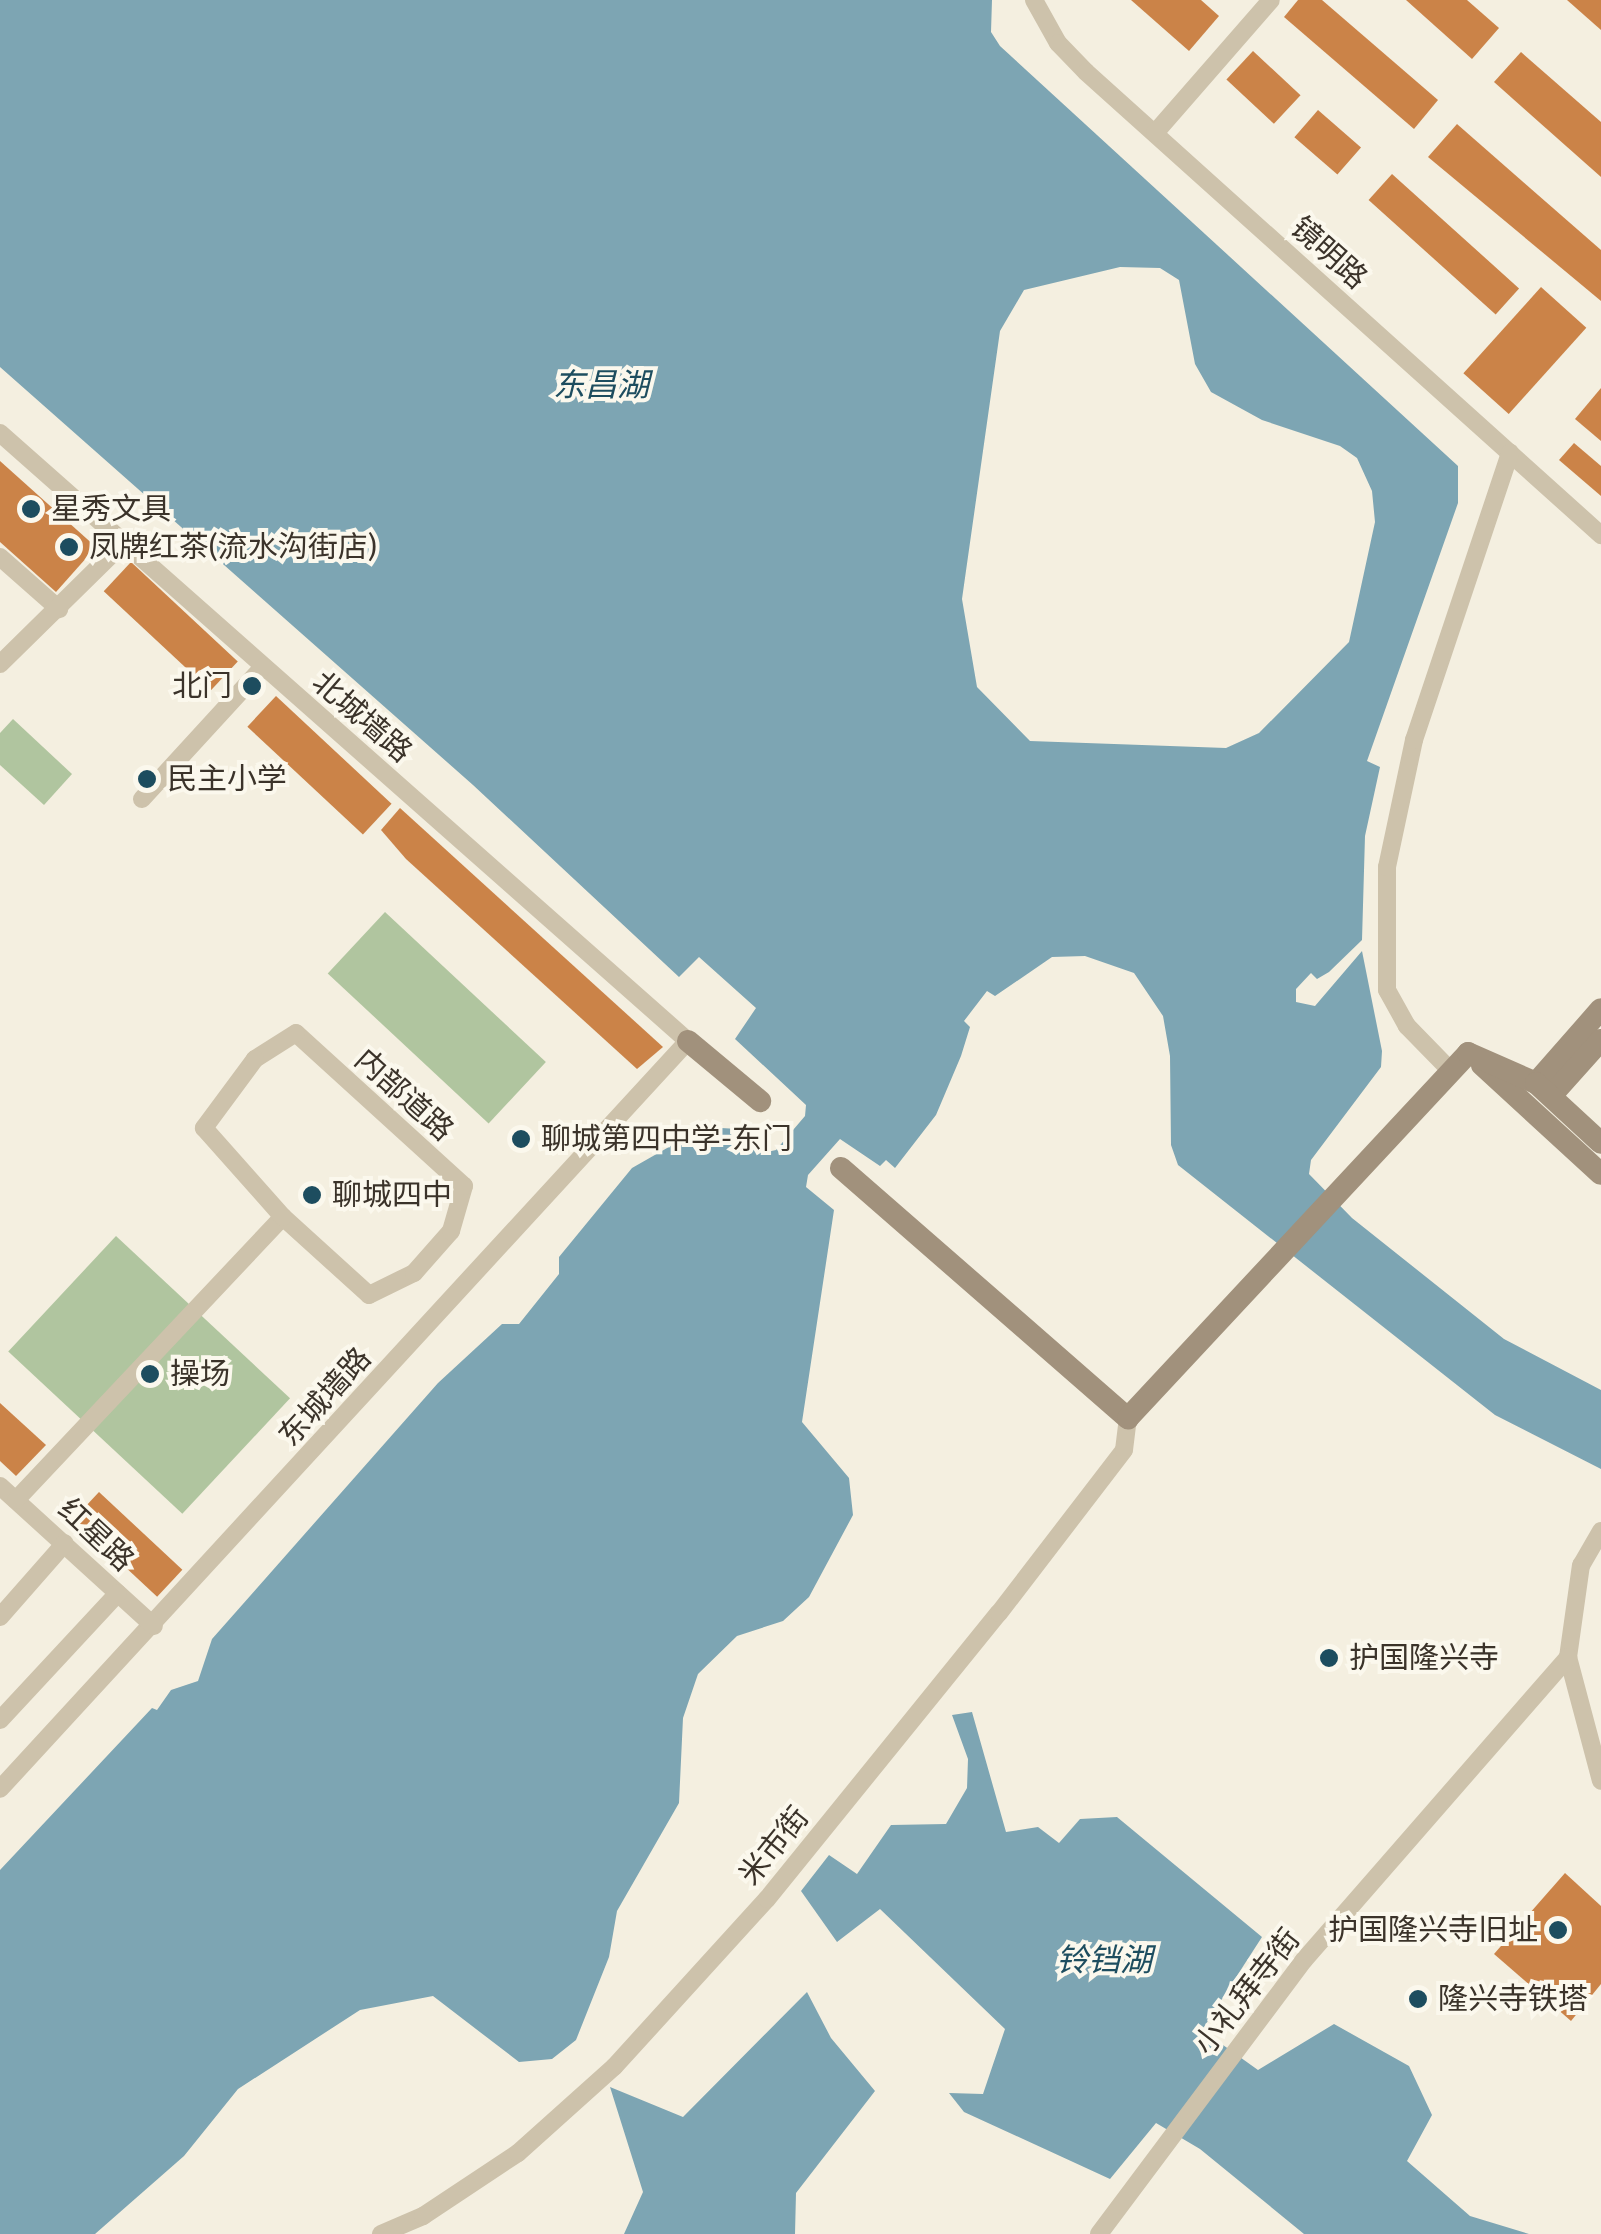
<!DOCTYPE html>
<html>
<head>
<meta charset="utf-8">
<style>
	body { margin:0 }
	#map { position:relative; width:1601px; height:2234px; overflow:hidden; background:#f4efe0; font-family:"Fira Sans Condensed","Noto Sans SC",sans-serif }
	div>[style] { position:absolute }
	[style*='--x'] { left:calc(var(--x)*1px); top:calc(var(--y)*1px); width:calc(var(--w)*1px); rotate:calc(var(--a)*1deg) }
	.green>* { inset:0; background:#b0c59f; transform-origin:0 0 }
	.water>* { inset:0; background:#7da5b3 }
	.building>* { inset:0; background:#cb8348; transform-origin:0 0 }
	.street>* { height:18px; margin:-9px; padding:0 9px; transform-origin:9px; border-radius:9px; background:#cdc2ab }
	.secondary>* { height:22px; margin:-11px; padding:0 11px; transform-origin:11px; border-radius:11px; background:#a1917c }
	.dots>* { width:28px; height:28px; translate:-50% -50%; box-sizing:border-box; border:5px solid #fbf8ed; border-radius:50% }
	span { translate:-50% -50%; white-space:nowrap; text-align:center; line-height:1.15; -webkit-text-stroke:8px #fbf8ed; paint-order:stroke }
	.street-label { font-size:30px; color:#3b332a }
	.poi-label { font-size:30px; color:#3b332a }
	.left { translate:0 -50%; text-align:left }
	.right { translate:-100% -50%; text-align:right }
	.water-label { font-size:32px; color:#1d4d5f; font-style:italic }
</style>
</head>
<body>
<div id="map">
	<div class="green">
		<i style="clip-path:polygon(13px 719px,72px 774px,44px 805px,0 765px,0 733px)"></i>
		<i style="left:385px;top:912px;width:220px;height:84px;rotate:43deg"></i>
		<i style="left:116px;top:1236px;width:238px;height:158px;rotate:43deg"></i>
	</div>
	<div class="water">
		<i style="clip-path:polygon(evenodd,0 0,992px 0,991px 32px,1000px 46px,1458px 466px,1458px 503px,1367px 761px,1380px 767px,1365px 836px,1362px 940px,1329px 972px,1317px 979px,1311px 973px,1296px 989px,1296px 1002px,1315px 1006px,1362px 951px,1382px 1051px,1381px 1067px,1311px 1160px,1309px 1174px,1352px 1218px,1504px 1339px,1601px 1390px,1601px 1469px,1495px 1415px,1178px 1165px,1171px 1145px,1170px 1056px,1163px 1016px,1134px 973px,1085px 956px,1052px 957px,995px 996px,987px 991px,964px 1021px,970px 1027px,961px 1056px,936px 1115px,895px 1168px,886px 1160px,880px 1166px,840px 1139px,808px 1175px,806px 1187px,834px 1210px,802px 1422px,849px 1478px,853px 1515px,809px 1597px,783px 1621px,737px 1636px,698px 1674px,683px 1718px,679px 1803px,617px 1911px,609px 1957px,576px 2040px,552px 2059px,519px 2062px,433px 1996px,360px 2010px,238px 2089px,184px 2156px,95px 2234px,0 2234px,0 1870px,152px 1708px,157px 1710px,171px 1690px,198px 1681px,212px 1639px,438px 1383px,502px 1324px,519px 1324px,559px 1274px,559px 1257px,632px 1168px,704px 1127px,738px 1129px,767px 1152px,776px 1150px,805px 1116px,806px 1105px,735px 1039px,756px 1008px,699px 957px,679px 977px,473px 785px,0 367px,0 0,1120px 267px,1160px 268px,1179px 280px,1195px 364px,1211px 392px,1262px 420px,1340px 446px,1357px 458px,1372px 491px,1375px 522px,1349px 642px,1259px 733px,1226px 748px,1030px 741px,977px 687px,962px 599px,1000px 331px,1024px 290px,1120px 267px)"></i>
		<i style="clip-path:polygon(972px 1712px,1006px 1832px,1038px 1827px,1059px 1843px,1080px 1819px,1117px 1817px,1262px 1937px,1202px 2030px,1258px 2070px,1334px 2024px,1409px 2066px,1432px 2115px,1407px 2161px,1470px 2216px,1529px 2234px,1304px 2234px,1200px 2149px,1156px 2123px,1110px 2179px,964px 2112px,949px 2093px,983px 2094px,1005px 2029px,880px 1909px,837px 1942px,801px 1891px,829px 1855px,857px 1874px,891px 1825px,946px 1824px,967px 1788px,968px 1759px,952px 1715px)"></i>
		<i style="clip-path:polygon(807px 1992px,831px 2038px,875px 2091px,796px 2193px,795px 2234px,624px 2234px,643px 2192px,610px 2087px,683px 2117px)"></i>
	</div>
	<div class="building">
		<i style="clip-path:polygon(1131px 0,1201px 0,1219px 16px,1189px 51px)"></i>
		<i style="clip-path:polygon(1298px 0,1322px 0,1438px 100px,1414px 129px,1284px 17px)"></i>
		<i style="clip-path:polygon(1406px 0,1467px 0,1499px 28px,1472px 59px)"></i>
		<i style="clip-path:polygon(1567px 0,1601px 0,1601px 30px)"></i>
		<i style="left:1253px;top:51px;width:65px;height:39px;rotate:43deg"></i>
		<i style="clip-path:polygon(1521px 52px,1601px 122px,1601px 177px,1494px 82px)"></i>
		<i style="left:1318px;top:110px;width:57px;height:36px;rotate:41deg"></i>
		<i style="clip-path:polygon(1457px 124px,1601px 250px,1601px 301px,1428px 157px)"></i>
		<i style="left:1392px;top:174px;width:171px;height:35px;rotate:42deg"></i>
		<i style="left:1541px;top:287px;width:61px;height:116px;rotate:42deg"></i>
		<i style="clip-path:polygon(1601px 388px,1601px 441px,1575px 419px)"></i>
		<i style="clip-path:polygon(1574px 443px,1601px 466px,1601px 496px,1559px 460px)"></i>
		<i style="clip-path:polygon(0 461px,96px 547px,56px 592px,0 542px)"></i>
		<i style="left:131px;top:562px;width:146px;height:40px;rotate:43deg"></i>
		<i style="left:276px;top:696px;width:158px;height:42px;rotate:43deg"></i>
		<i style="clip-path:polygon(400px 808px,663px 1047px,637px 1069px,406px 859px,381px 830px)"></i>
		<i style="clip-path:polygon(0 1403px,46px 1445px,16px 1476px,0 1461px)"></i>
		<i style="left:99px;top:1492px;width:114px;height:37px;rotate:43deg"></i>
		<i style="clip-path:polygon(1565px 1873px,1601px 1906px,1601px 1984px,1571px 2021px,1494px 1954px)"></i>
	</div>
	<div class="street">
		<i style="--x:1034;--y:0;--w:49;--a:60.8"></i>
		<i style="--x:1058;--y:43;--w:40;--a:46"></i>
		<i style="--x:1086;--y:72;--w:693;--a:41.96"></i>
		<i style="--x:1155;--y:133;--w:176;--a:-48.9"></i>
		<i style="--x:0;--y:433;--w:918;--a:41.47"></i>
		<i style="--x:688;--y:1041;--w:1016;--a:132.61"></i>
		<i style="--x:0;--y:557;--w:79;--a:41.4"></i>
		<i style="--x:0;--y:664;--w:173;--a:-44.5"></i>
		<i style="--x:142;--y:799;--w:179;--a:-47.5"></i>
		<i style="--x:1450;--y:1070;--w:62;--a:-134.3"></i>
		<i style="--x:1407;--y:1026;--w:41;--a:-119.1"></i>
		<i style="--x:1387;--y:990;--w:123;--a:-90"></i>
		<i style="--x:1387;--y:867;--w:130;--a:-78"></i>
		<i style="--x:1414;--y:740;--w:303;--a:-71.5"></i>
		<i style="--x:0;--y:1486;--w:208;--a:42.3"></i>
		<i style="--x:16;--y:1500;--w:389;--a:-46.7"></i>
		<i style="--x:283;--y:1217;--w:116;--a:42.2"></i>
		<i style="--x:369;--y:1295;--w:50;--a:-26.1"></i>
		<i style="--x:414;--y:1273;--w:56;--a:-48.6"></i>
		<i style="--x:451;--y:1231;--w:47;--a:-73.9"></i>
		<i style="--x:464;--y:1186;--w:227;--a:-137.7"></i>
		<i style="--x:296;--y:1033;--w:49;--a:147.6"></i>
		<i style="--x:255;--y:1059;--w:86;--a:126.5"></i>
		<i style="--x:204;--y:1128;--w:119;--a:48.4"></i>
		<i style="--x:1601;--y:1531;--w:39;--a:120"></i>
		<i style="--x:1581;--y:1565;--w:93;--a:98"></i>
		<i style="--x:1568;--y:1657;--w:128;--a:75.1"></i>
		<i style="--x:0;--y:1617;--w:98;--a:-48.7"></i>
		<i style="--x:0;--y:1720;--w:173;--a:-47.1"></i>
		<i style="--x:381;--y:2234;--w:46;--a:-23.2"></i>
		<i style="--x:423;--y:2216;--w:114;--a:-33.6"></i>
		<i style="--x:518;--y:2153;--w:129;--a:-41.9"></i>
		<i style="--x:614;--y:2067;--w:227;--a:-47.7"></i>
		<i style="--x:767;--y:1899;--w:368;--a:-51"></i>
		<i style="--x:999;--y:1613;--w:205;--a:-52.5"></i>
		<i style="--x:1124;--y:1450;--w:32;--a:-83"></i>
		<i style="--x:1099;--y:2234;--w:342;--a:-53.2"></i>
		<i style="--x:1304;--y:1960;--w:402;--a:-48.9"></i>
	</div>
	<div class="secondary">
		<i style="--x:688;--y:1041;--w:94;--a:39.8"></i>
		<i style="--x:1482;--y:1065;--w:161;--a:42.5"></i>
		<i style="--x:1536;--y:1083;--w:98;--a:-48.7"></i>
		<i style="--x:1551;--y:1096;--w:75;--a:-48.2"></i>
		<i style="--x:841;--y:1168;--w:381;--a:41.1"></i>
		<i style="--x:1128;--y:1418;--w:499;--a:-47"></i>
		<i style="--x:1468;--y:1053;--w:74;--a:23.8"></i>
		<i style="--x:1536;--y:1083;--w:88;--a:42.7"></i>
	</div>
	<div class="dots">
		<i style="left:31px;top:509px;background:#1d4d5f"></i>
		<i style="left:69px;top:547px;background:#1d4d5f"></i>
		<i style="left:252px;top:686px;background:#1d4d5f"></i>
		<i style="left:147px;top:779px;background:#1d4d5f"></i>
		<i style="left:521px;top:1139px;background:#1d4d5f"></i>
		<i style="left:312px;top:1195px;background:#1d4d5f"></i>
		<i style="left:150px;top:1374px;background:#1d4d5f"></i>
		<i style="left:1329px;top:1658px;background:#1d4d5f"></i>
		<i style="left:1558px;top:1930px;background:#1d4d5f"></i>
		<i style="left:1418px;top:1999px;background:#1d4d5f"></i>
	</div>
	<div class="street-label">
		<span style="left:1329px;top:253px;rotate:42deg">镜明路</span>
		<span style="left:362px;top:717px;rotate:41deg">北城墙路</span>
		<span style="left:404px;top:1095px;rotate:42deg">内部道路</span>
		<span style="left:325px;top:1397px;rotate:-48deg">东城墙路</span>
		<span style="left:96px;top:1535px;rotate:43deg">红星路</span>
		<span style="left:774px;top:1846px;rotate:-51deg">米市街</span>
		<span style="left:1247px;top:1992px;rotate:-52deg">小礼拜寺街</span>
	</div>
	<div class="poi-label">
		<span class="left" style="left:51px;top:509px">星秀文具</span>
		<span class="left" style="left:89px;top:547px">凤牌红茶(流水沟街店)</span>
		<span class="right" style="left:232px;top:686px">北门</span>
		<span class="left" style="left:167px;top:779px">民主小学</span>
		<span class="left" style="left:541px;top:1139px">聊城第四中学-东门</span>
		<span class="left" style="left:332px;top:1195px">聊城四中</span>
		<span class="left" style="left:170px;top:1374px">操场</span>
		<span class="left" style="left:1349px;top:1658px">护国隆兴寺</span>
		<span class="right" style="left:1538px;top:1930px">护国隆兴寺旧址</span>
		<span class="left" style="left:1438px;top:1999px">隆兴寺铁塔</span>
	</div>
	<div class="water-label">
		<span style="left:601px;top:385px">东昌湖</span>
		<span style="left:1104px;top:1960px">铃铛湖</span>
	</div>
</div>
</body>
</html>
